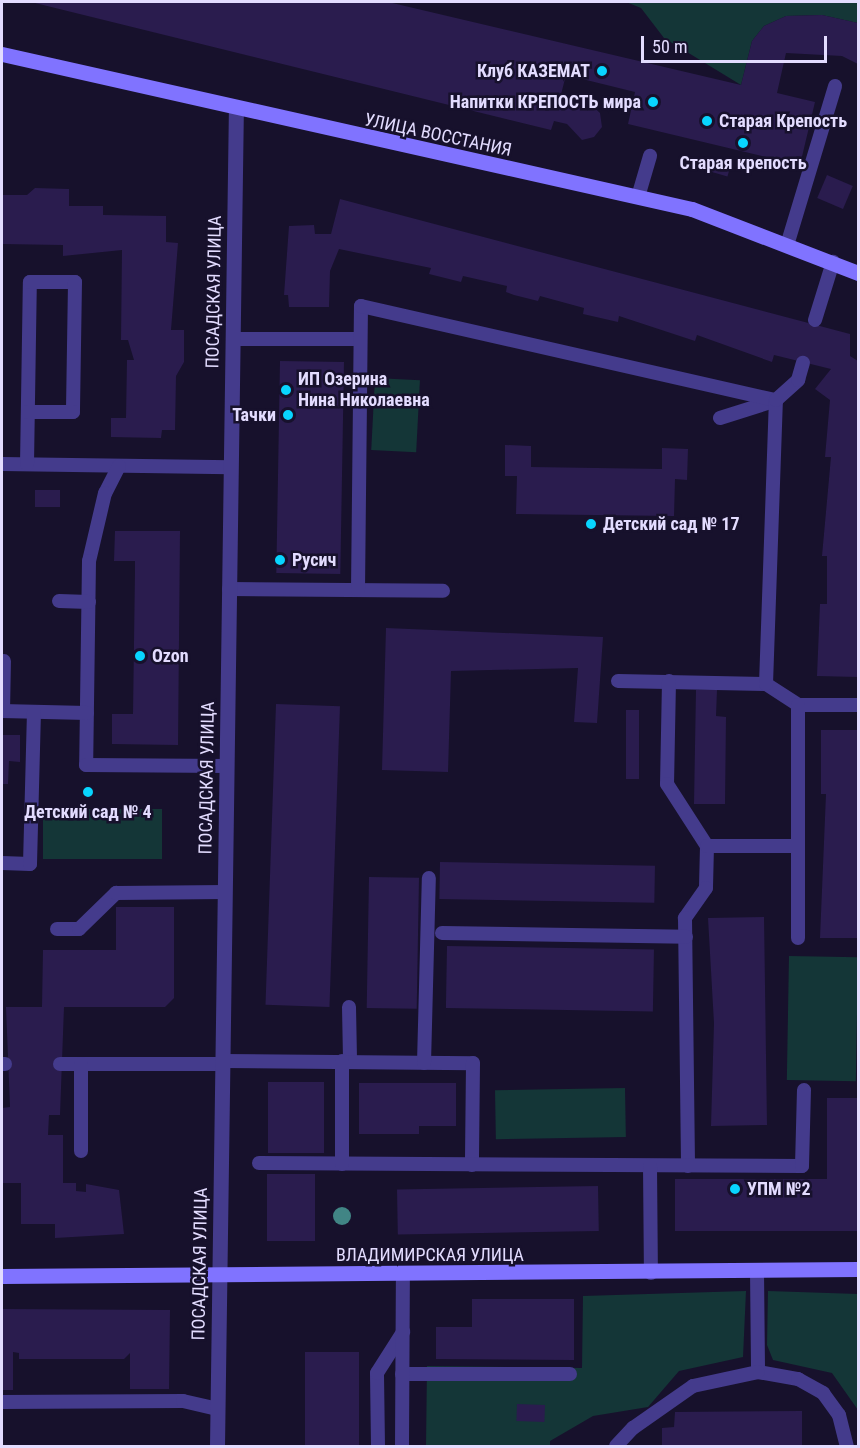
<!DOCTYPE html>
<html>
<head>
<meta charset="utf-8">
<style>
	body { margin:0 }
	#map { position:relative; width:860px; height:1448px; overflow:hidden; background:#17112c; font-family:"Roboto Condensed",sans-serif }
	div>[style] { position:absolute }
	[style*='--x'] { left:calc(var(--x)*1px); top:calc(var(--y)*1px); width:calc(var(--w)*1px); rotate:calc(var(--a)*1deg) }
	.green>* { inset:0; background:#143637; transform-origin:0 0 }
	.building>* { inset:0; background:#2a1c4e; transform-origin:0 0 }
	.lane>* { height:14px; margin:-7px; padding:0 7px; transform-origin:7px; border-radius:7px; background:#443b8c }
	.street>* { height:15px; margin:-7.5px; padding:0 7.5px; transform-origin:7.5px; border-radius:7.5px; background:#443b8c }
	.secondary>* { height:15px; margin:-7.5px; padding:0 7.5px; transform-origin:7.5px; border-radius:7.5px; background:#8073ff }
	.trees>* { width:18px; height:18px; margin:-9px; border-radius:50%; background:#418585 }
	.dots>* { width:16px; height:16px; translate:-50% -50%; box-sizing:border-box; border:3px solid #17112c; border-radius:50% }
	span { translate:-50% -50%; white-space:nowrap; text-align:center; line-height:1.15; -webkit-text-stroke:5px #17112c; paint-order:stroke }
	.poi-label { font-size:18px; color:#e3dcff; font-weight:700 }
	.right { translate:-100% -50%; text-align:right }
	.left { translate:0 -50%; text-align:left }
	.street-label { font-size:18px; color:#e3dcff }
	.frame { position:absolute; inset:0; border:3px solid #e3dcff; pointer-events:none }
	.scale { position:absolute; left:641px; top:36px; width:186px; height:27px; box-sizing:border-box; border:3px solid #e3dcff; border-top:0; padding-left:8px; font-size:18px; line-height:21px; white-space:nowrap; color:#e3dcff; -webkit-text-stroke:4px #17112c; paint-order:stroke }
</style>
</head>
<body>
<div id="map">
	<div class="green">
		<i style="clip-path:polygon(626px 2px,858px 2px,858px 23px,822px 15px,786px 16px,764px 26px,752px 41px,741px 85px,664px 38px,641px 8px)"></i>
		<i style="left:375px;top:378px;width:45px;height:72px;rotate:3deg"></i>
		<i style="left:43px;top:809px;width:119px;height:50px"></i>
		<i style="left:789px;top:956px;width:69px;height:124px;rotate:1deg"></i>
		<i style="left:625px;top:1088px;width:49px;height:130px;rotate:89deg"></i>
		<i style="clip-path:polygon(746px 1291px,743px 1357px,679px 1371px,648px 1407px,593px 1416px,550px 1441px,550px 1446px,426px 1446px,427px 1366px,582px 1368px,583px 1296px)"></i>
		<i style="clip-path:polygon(768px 1291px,858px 1294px,858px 1410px,832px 1373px,773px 1360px,767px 1345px)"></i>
	</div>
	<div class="building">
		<i style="clip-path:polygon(31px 2px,388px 2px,741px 85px,752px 41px,764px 26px,786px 16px,822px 15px,858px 23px,858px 64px,842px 56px,786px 53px,777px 93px,815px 102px,800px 165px,628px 124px,635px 92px,566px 75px,558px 106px,591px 105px,600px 113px,602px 127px,594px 137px,582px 140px,567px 124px,554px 121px,551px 130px)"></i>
		<i style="left:714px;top:158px;width:18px;height:14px;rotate:16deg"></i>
		<i style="left:827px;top:175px;width:28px;height:25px;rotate:23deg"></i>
		<i style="clip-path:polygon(35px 188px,69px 189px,69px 206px,103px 206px,103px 215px,166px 216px,166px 242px,178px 243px,171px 330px,184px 330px,184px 362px,176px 376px,175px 430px,162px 430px,161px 438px,111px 437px,111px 418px,126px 418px,127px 360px,134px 360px,128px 340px,121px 340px,122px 250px,63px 256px,63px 245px,2px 244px,2px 195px,27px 195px)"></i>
		<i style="clip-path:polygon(340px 199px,850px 334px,850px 356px,858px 361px,858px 677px,817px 676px,820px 604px,827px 604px,827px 556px,822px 556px,831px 457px,825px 457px,830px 400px,815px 389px,831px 369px,774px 355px,772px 362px,697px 335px,695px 341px,619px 316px,618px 322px,583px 314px,584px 308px,540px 296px,538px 301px,514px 295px,506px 292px,507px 286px,463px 276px,461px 282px,429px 274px,431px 268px,339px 249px,330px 271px,329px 307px,289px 307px,288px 295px,284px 295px,289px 226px,314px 225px,315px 234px,331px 234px)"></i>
		<i style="left:280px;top:361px;width:64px;height:212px;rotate:1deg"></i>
		<i style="clip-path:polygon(505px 445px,531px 446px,531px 467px,662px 469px,662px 448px,688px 449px,687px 480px,675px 479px,674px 516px,516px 514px,517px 476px,505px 476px)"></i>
		<i style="left:35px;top:490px;width:25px;height:17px"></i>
		<i style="clip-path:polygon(115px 531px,180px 531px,178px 745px,112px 744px,112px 714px,133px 714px,135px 571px,135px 561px,114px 561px)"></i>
		<i style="clip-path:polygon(386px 628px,603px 637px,597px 723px,574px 722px,578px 668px,451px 671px,448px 772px,382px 770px)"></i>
		<i style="clip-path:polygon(696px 690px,717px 690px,716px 716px,726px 717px,725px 804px,694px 804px)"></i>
		<i style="left:276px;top:704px;width:64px;height:301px;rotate:2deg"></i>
		<i style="left:626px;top:710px;width:13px;height:69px"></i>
		<i style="clip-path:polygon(821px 730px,858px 730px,858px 938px,820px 938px,826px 794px,821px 794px)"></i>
		<i style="clip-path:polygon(2px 735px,20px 735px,20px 762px,9px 761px,8px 784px,2px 784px)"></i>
		<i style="left:440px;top:862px;width:215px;height:37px;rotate:1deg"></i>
		<i style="left:369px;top:877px;width:50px;height:131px;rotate:1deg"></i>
		<i style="clip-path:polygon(116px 907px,174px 907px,174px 998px,165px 1007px,64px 1007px,60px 1115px,49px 1115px,48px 1135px,63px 1135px,63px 1183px,76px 1183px,76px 1191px,86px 1192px,86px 1184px,119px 1190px,124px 1234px,55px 1238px,55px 1224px,21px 1224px,21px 1183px,2px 1183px,2px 1108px,10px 1107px,6px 1007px,42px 1007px,43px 950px,116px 950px)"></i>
		<i style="clip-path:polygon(764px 917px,767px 1125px,711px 1126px,714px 1023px,708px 918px)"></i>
		<i style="left:447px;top:946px;width:207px;height:62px;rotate:1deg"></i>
		<i style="left:268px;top:1082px;width:56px;height:71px"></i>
		<i style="clip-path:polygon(359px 1083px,456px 1083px,456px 1126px,419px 1126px,419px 1134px,359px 1134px)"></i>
		<i style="clip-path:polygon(827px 1098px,858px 1098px,858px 1231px,675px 1231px,675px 1179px,827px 1179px)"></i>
		<i style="left:315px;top:1174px;width:67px;height:48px;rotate:90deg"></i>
		<i style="left:598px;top:1186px;width:45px;height:201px;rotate:89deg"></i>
		<i style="clip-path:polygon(472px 1299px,574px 1299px,574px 1360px,436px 1359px,436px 1327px,472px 1327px)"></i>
		<i style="clip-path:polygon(2px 1309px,170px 1310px,169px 1389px,130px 1389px,130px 1353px,124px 1359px,19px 1359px,19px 1353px,13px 1352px,13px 1390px,2px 1390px)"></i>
		<i style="left:305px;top:1352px;width:54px;height:94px"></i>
		<i style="left:517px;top:1404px;width:28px;height:17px;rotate:2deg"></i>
		<i style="clip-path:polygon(802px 1411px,802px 1446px,662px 1446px,662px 1428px,674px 1427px,675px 1412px)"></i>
	</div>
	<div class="lane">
		<i style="--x:638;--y:197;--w:43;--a:-73.7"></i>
		<i style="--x:788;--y:242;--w:163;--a:-73.2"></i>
		<i style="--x:815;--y:320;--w:61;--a:-72.8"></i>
		<i style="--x:233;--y:339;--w:127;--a:0"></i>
		<i style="--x:720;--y:418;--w:57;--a:-17.5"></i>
		<i style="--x:2;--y:464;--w:229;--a:0.8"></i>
		<i style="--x:27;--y:464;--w:182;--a:-89.1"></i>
		<i style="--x:30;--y:282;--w:45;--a:0"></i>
		<i style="--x:75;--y:282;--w:130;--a:90.9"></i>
		<i style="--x:73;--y:412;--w:45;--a:180"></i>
		<i style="--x:119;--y:466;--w:30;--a:117"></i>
		<i style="--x:105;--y:493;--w:70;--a:103.2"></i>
		<i style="--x:89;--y:561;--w:204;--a:90.8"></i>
		<i style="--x:86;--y:765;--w:141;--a:0.4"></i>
		<i style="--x:229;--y:589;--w:214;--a:0.5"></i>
		<i style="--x:358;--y:590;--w:284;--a:-89.4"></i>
		<i style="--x:361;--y:306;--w:426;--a:12.8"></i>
		<i style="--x:59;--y:601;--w:30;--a:2"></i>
		<i style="--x:618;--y:681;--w:148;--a:1.2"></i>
		<i style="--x:766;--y:684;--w:38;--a:33"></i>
		<i style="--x:798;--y:705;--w:60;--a:0"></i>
		<i style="--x:669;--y:681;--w:103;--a:91.1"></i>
		<i style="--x:667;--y:784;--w:74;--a:57.2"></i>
		<i style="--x:707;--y:846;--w:42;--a:91.4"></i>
		<i style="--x:706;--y:888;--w:37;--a:125"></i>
		<i style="--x:685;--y:918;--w:248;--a:89.3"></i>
		<i style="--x:766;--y:684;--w:284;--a:-88"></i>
		<i style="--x:776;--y:400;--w:30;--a:-42"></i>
		<i style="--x:798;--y:380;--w:18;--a:-74"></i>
		<i style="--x:2;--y:711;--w:85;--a:1.3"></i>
		<i style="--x:3;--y:711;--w:50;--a:-88.9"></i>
		<i style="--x:707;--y:846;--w:91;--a:0"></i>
		<i style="--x:2;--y:863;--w:28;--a:2"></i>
		<i style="--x:30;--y:864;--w:152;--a:-88.5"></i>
		<i style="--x:57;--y:929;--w:22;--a:0"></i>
		<i style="--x:79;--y:929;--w:52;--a:-44.2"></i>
		<i style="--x:116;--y:893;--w:109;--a:-0.5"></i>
		<i style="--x:442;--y:933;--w:244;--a:0.9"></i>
		<i style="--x:798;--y:938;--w:233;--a:-90"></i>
		<i style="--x:349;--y:1007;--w:54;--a:88.9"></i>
		<i style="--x:222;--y:1061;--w:251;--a:0.5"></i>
		<i style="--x:473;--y:1063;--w:102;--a:90.6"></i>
		<i style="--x:424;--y:1063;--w:185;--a:-88.5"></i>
		<i style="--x:2;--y:1064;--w:3;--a:0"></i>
		<i style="--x:60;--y:1064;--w:162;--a:0"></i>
		<i style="--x:81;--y:1064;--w:87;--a:90"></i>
		<i style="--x:259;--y:1163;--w:543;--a:0.32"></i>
		<i style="--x:802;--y:1166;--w:76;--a:-88.5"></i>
		<i style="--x:342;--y:1164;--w:103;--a:-90"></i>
		<i style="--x:650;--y:1166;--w:107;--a:89.5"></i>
		<i style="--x:757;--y:1271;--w:101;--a:89.4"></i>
		<i style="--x:758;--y:1372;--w:41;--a:9.9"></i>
		<i style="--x:798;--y:1379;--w:29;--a:29"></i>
		<i style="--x:823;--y:1393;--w:27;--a:54"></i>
		<i style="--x:839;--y:1415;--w:32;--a:76"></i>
		<i style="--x:402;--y:1374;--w:168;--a:0"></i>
		<i style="--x:2;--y:1402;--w:181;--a:-0.3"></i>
		<i style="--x:183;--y:1401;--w:35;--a:13"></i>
		<i style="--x:378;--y:1446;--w:73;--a:-90.8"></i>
		<i style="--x:377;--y:1373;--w:49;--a:-57.6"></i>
		<i style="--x:402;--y:1446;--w:171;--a:-89.7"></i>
		<i style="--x:616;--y:1446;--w:25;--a:-47"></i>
		<i style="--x:633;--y:1428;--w:73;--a:-35"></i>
		<i style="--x:693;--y:1386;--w:66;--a:-12.2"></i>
	</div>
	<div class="street">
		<i style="--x:217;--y:1446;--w:1337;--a:-89.19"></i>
	</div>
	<div class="secondary">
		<i style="--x:2;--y:54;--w:707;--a:12.66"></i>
		<i style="--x:692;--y:209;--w:178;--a:21.1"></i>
		<i style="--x:2;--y:1276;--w:856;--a:-0.47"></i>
	</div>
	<div class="trees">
		<i style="left:342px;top:1216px"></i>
	</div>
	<div class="dots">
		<i style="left:602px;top:71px;background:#08d5ff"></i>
		<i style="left:653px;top:102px;background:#08d5ff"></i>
		<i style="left:707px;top:121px;background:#08d5ff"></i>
		<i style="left:743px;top:143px;background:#08d5ff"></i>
		<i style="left:286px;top:390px;background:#08d5ff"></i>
		<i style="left:288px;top:415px;background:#08d5ff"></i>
		<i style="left:591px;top:524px;background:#08d5ff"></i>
		<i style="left:280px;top:560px;background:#08d5ff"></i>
		<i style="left:140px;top:656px;background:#08d5ff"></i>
		<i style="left:88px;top:792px;background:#08d5ff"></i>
		<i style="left:735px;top:1189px;background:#08d5ff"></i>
	</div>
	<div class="poi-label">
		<span class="right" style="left:590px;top:71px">Клуб КАЗЕМАТ</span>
		<span class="right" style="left:641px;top:102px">Напитки КРЕПОСТЬ мира</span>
		<span class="left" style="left:719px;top:121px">Старая Крепость</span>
		<span style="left:743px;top:163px">Старая крепость</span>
		<span class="left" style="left:298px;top:390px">ИП Озерина<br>Нина Николаевна</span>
		<span class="right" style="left:276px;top:415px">Тачки</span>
		<span class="left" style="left:603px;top:524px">Детский сад № 17</span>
		<span class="left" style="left:292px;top:560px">Русич</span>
		<span class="left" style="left:152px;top:656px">Ozon</span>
		<span style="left:88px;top:812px">Детский сад № 4</span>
		<span class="left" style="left:747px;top:1189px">УПМ №2</span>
	</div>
	<div class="street-label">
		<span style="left:438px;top:135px;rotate:12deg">УЛИЦА ВОССТАНИЯ</span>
		<span style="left:214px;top:292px;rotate:-89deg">ПОСАДСКАЯ УЛИЦА</span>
		<span style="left:207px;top:778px;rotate:-89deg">ПОСАДСКАЯ УЛИЦА</span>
		<span style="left:430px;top:1255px">ВЛАДИМИРСКАЯ УЛИЦА</span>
		<span style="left:200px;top:1264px;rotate:-89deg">ПОСАДСКАЯ УЛИЦА</span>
	</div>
	<div class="frame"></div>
	<div class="scale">50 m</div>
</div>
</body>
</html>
